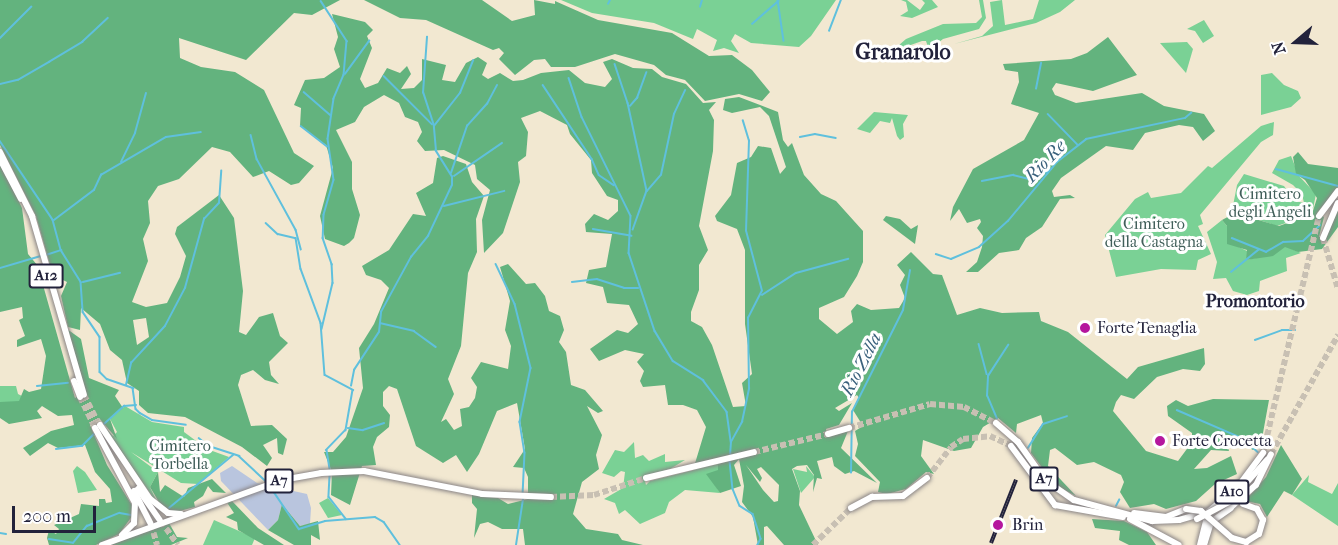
<!DOCTYPE html>
<html>
<head>
<meta charset="utf-8">
<style>
	body { margin:0 }
	#map { position:relative; width:1338px; height:545px; overflow:hidden; background:#f2e8d1; font-family:"IM FELL French Canon",serif }
	div>[style] { position:absolute }
	[style*='--x'] { left:calc(var(--x)*1px); top:calc(var(--y)*1px); width:calc(var(--w)*1px); rotate:calc(var(--a)*1deg) }
	.industrial>* { inset:0; background:#b9c5de }
	.green>* { inset:0; background:#7ad195 }
	.forest>* { inset:0; background:#63b37e }
	.stream>* { height:1.5px; margin:-0.75px; padding:0 0.75px; transform-origin:0.75px; border-radius:0.75px; background:#5fc0dd }
	.motorway-tunnel>* { height:6px; margin-top:-3px; transform-origin:0; background:repeating-linear-gradient(90deg,#c8c0b3 0 6px,transparent 0 9px) }
	.roads { filter:drop-shadow(0 0 2px #8a8586) drop-shadow(0 0 2px #8a8586) }
	.motorway>* { height:6px; margin:-3px; padding:0 3px; transform-origin:3px; border-radius:3px; background:#fff }
	.rail>* { height:4px; margin-top:-2px; transform-origin:0; background:repeating-linear-gradient(90deg,#fff 0 4.5px,#22223b 0 9px); box-sizing:border-box; border-block:2px solid #22223b }
	.bridges { filter:drop-shadow(0 0 2px #8a8586) drop-shadow(0 0 2px #8a8586) }
	.motorway-bridge>* { height:6px; margin:-3px; padding:0 3px; transform-origin:3px; border-radius:3px; background:#fff }
	.dots>* { width:16px; height:16px; translate:-50% -50%; box-sizing:border-box; border:3px solid #fff; border-radius:50% }
	span { translate:-50% -50%; white-space:nowrap; text-align:center; line-height:1.15; -webkit-text-stroke:6px #fff; paint-order:stroke }
	.shield-label span { padding:2px 4px; background:#fff; border:2px solid; border-radius:4px; -webkit-text-stroke-width:0 }
	.shield-label { font-size:15px; color:#22223b; font-weight:700 }
	.park-label { font-size:16px; color:#415f5a }
	.poi-label { font-size:16px; color:#22223b }
	.left { translate:0 -50%; text-align:left }
	.water-label { font-size:18px; color:#3a617c; font-style:italic }
	.neighbourhood-label { font-size:18px; color:#22223b; font-weight:700 }
	.district-label { font-size:22px; color:#22223b; font-weight:700 }
	.north { position:absolute; left:1266px; top:12px; width:60px; height:60px; -webkit-text-stroke:4px #fff; paint-order:stroke; rotate:251deg; font-size:16px; font-weight:700; line-height:24px; text-align:center; color:#22223b }
	.north::after { content:''; display:block; margin:auto; width:21px; height:27px; background:#22223b; clip-path:polygon(50% 0,100% 100%,50% 72%,0 100%) }
	.scale { position:absolute; left:12px; top:506px; width:84px; height:27px; box-sizing:border-box; border:3px solid #22223b; border-top:0; padding-left:8px; font-size:18px; line-height:21px; white-space:nowrap; color:#22223b; -webkit-text-stroke:4px #fff; paint-order:stroke }
</style>
</head>
<body>
<div id="map">
	<div class="industrial">
		<i style="clip-path:polygon(232px 466px,257px 483px,307px 494px,311px 508px,310px 524px,300px 526px,282px 504px,278px 520px,268px 530px,221px 481px,220px 473px)"></i>
	</div>
	<div class="green">
		<i style="clip-path:polygon(561px 0,836px 0,811px 36px,799px 47px,751px 43px,735px 34px,731px 41px,739px 53px,724px 48px,713px 51px,717px 40px,697px 29px,693px 39px,654px 23px,592px 13px)"></i>
		<i style="clip-path:polygon(901px 0,907px 0,920px 10px,925px 3px,922px 0,932px 0,938px 7px,912px 18px,900px 16px,908px 11px,906px 2px)"></i>
		<i style="clip-path:polygon(979px 0,983px 0,986px 18px,979px 29px,943px 39px,929px 50px,926px 41px,922px 41px,891px 52px,906px 39px,943px 24px,976px 23px,982px 17px)"></i>
		<i style="clip-path:polygon(1002px 0,1005px 25px,1033px 19px,1039px 0,1075px 0,1060px 12px,1036px 23px,954px 44px,982px 36px,993px 26px,990px 2px)"></i>
		<i style="clip-path:polygon(1204px 20px,1214px 36px,1203px 43px,1195px 31px,1187px 29px)"></i>
		<i style="clip-path:polygon(1187px 42px,1193px 49px,1186px 73px,1160px 43px)"></i>
		<i style="clip-path:polygon(1272px 73px,1284px 85px,1298px 91px,1301px 98px,1291px 107px,1261px 115px,1261px 75px)"></i>
		<i style="clip-path:polygon(874px 112px,908px 115px,903px 124px,904px 137px,900px 140px,897px 136px,892px 118px,890px 123px,880px 121px,870px 133px,857px 129px)"></i>
		<i style="clip-path:polygon(1274px 122px,1273px 135px,1261px 142px,1200px 215px,1203px 224px,1198px 226px,1211px 254px,1198px 260px,1196px 270px,1161px 269px,1116px 277px,1105px 235px,1135px 199px,1148px 192px,1151px 198px,1181px 193px,1208px 166px,1212px 168px,1261px 126px)"></i>
		<i style="clip-path:polygon(1291px 156px,1299px 176px,1316px 194px,1312px 214px,1277px 226px,1232px 211px,1237px 185px,1244px 174px,1284px 186px,1295px 201px,1304px 203px,1302px 194px,1293px 185px,1272px 173px,1279px 160px)"></i>
		<i style="clip-path:polygon(1222px 220px,1227px 226px,1227px 241px,1249px 252px,1246px 260px,1266px 256px,1285px 246px,1301px 253px,1286px 258px,1287px 271px,1260px 281px,1259px 291px,1247px 295px,1233px 291px,1226px 278px,1213px 279px,1217px 262px,1207px 232px)"></i>
		<i style="clip-path:polygon(0 386px,16px 386px,18px 394px,24px 397px,19px 402px,0 402px)"></i>
		<i style="clip-path:polygon(125px 406px,152px 422px,184px 427px,184px 432px,207px 449px,229px 457px,198px 484px,181px 483px,131px 452px,158px 472px,150px 487px,159px 506px,102px 424px,113px 436px,117px 432px,110px 419px)"></i>
		<i style="clip-path:polygon(634px 442px,635px 458px,643px 455px,649px 461px,665px 454px,665px 462px,685px 460px,670px 469px,644px 477px,646px 485px,650px 481px,718px 464px,719px 470px,710px 477px,720px 493px,685px 490px,669px 502px,665px 513px,640px 524px,625px 510px,619px 514px,615px 503px,604px 499px,623px 488px,625px 472px,621px 471px,614px 477px,602px 473px,615px 450px,624px 452px)"></i>
		<i style="clip-path:polygon(77px 466px,85px 472px,97px 490px,78px 493px,73px 471px)"></i>
		<i style="clip-path:polygon(806px 466px,815px 477px,801px 493px,793px 469px,807px 472px)"></i>
		<i style="clip-path:polygon(1309px 475px,1308px 482px,1332px 494px,1338px 483px,1338px 526px,1292px 495px)"></i>
		<i style="clip-path:polygon(328px 498px,342px 515px,328px 518px,319px 503px)"></i>
		<i style="clip-path:polygon(214px 520px,255px 538px,252px 545px,203px 545px)"></i>
	</div>
	<div class="forest">
		<i style="clip-path:polygon(evenodd,0 0,340px 0,312px 15px,294px 13px,246px 60px,179px 38px,180px 58px,201px 67px,235px 72px,264px 90px,294px 153px,314px 166px,299px 183px,291px 185px,269px 171px,253px 177px,230px 152px,212px 147px,179px 179px,158px 186px,148px 201px,150px 223px,143px 239px,148px 261px,132px 302px,146px 307px,167px 303px,180px 277px,186px 256px,175px 234px,177px 227px,219px 195px,234px 218px,243px 291px,239px 332px,246px 335px,259px 317px,273px 313px,280px 336px,288px 343px,269px 362px,271px 375px,279px 384px,265px 380px,253px 370px,241px 375px,238px 385px,251px 426px,272px 425px,287px 439px,283px 455px,278px 453px,277px 438px,263px 445px,272px 458px,267px 466px,242px 447px,185px 417px,148px 413px,139px 405px,139px 391px,127px 383px,122px 360px,110px 350px,100px 324px,81px 308px,80px 330px,68px 327px,61px 296px,67px 282px,53px 275px,36px 216px,0 145px,0 0,146px 318px,149px 337px,137px 345px,133px 320px,146px 318px)"></i>
		<i style="clip-path:polygon(364px 0,482px 0,512px 21px,535px 15px,534px 0,555px 4px,555px 1px,598px 20px,672px 33px,709px 56px,732px 55px,752px 70px,770px 92px,762px 101px,739px 94px,705px 101px,685px 80px,666px 75px,654px 65px,615px 54px,575px 67px,551px 67px,545px 59px,534px 60px,515px 75px,499px 59px,504px 53px,499px 48px,493px 50px,426px 20px,400px 18px)"></i>
		<i style="clip-path:polygon(evenodd,332px 14px,365px 22px,373px 30px,367px 36px,372px 48px,360px 79px,365px 88px,378px 83px,387px 68px,400px 73px,407px 66px,411px 74px,401px 89px,414px 88px,422px 80px,422px 59px,446px 65px,442px 80px,455px 82px,466px 63px,478px 57px,487px 63px,482px 75px,488px 79px,500px 73px,513px 81px,523px 80px,541px 73px,569px 70px,585px 83px,605px 87px,612px 79px,603px 62px,612px 59px,633px 68px,652px 69px,662px 77px,686px 84px,703px 103px,716px 102px,709px 110px,714px 120px,713px 151px,699px 226px,708px 250px,699px 265px,699px 290px,691px 312px,691px 321px,702px 327px,712px 345px,733px 407px,746px 406px,742px 383px,752px 374px,745px 324px,745px 250px,737px 229px,717px 221px,715px 216px,731px 195px,737px 163px,751px 157px,758px 146px,771px 148px,780px 174px,786px 167px,769px 116px,760px 107px,732px 113px,723px 110px,725px 99px,739px 97px,778px 112px,783px 140px,788px 147px,792px 143px,804px 175px,821px 194px,836px 201px,863px 231px,863px 262px,857px 276px,844px 297px,819px 308px,819px 319px,837px 334px,853px 322px,851px 311px,857px 304px,871px 310px,899px 308px,905px 298px,900px 285px,905px 275px,897px 265px,911px 252px,933px 274px,942px 275px,957px 315px,980px 308px,1002px 313px,1039px 312px,1041px 321px,1068px 332px,1127px 379px,1138px 367px,1204px 348px,1205px 364px,1200px 371px,1183px 369px,1157px 377px,1134px 399px,1121px 395px,1116px 402px,1113px 411px,1146px 451px,1178px 461px,1192px 442px,1192px 433px,1168px 416px,1167px 406px,1176px 400px,1188px 406px,1213px 399px,1269px 400px,1261px 444px,1253px 450px,1232px 438px,1226px 442px,1229px 451px,1211px 450px,1194px 469px,1207px 468px,1231px 456px,1237px 474px,1215px 484px,1196px 501px,1166px 509px,1154px 504px,1130px 508px,1120px 492px,1124px 482px,1121px 475px,1094px 462px,1077px 465px,1055px 448px,1050px 450px,1048px 466px,1076px 496px,1055px 485px,1031px 453px,1032px 438px,1043px 423px,1041px 415px,1017px 424px,1016px 433px,998px 418px,983px 427px,971px 448px,954px 451px,923px 440px,921px 456px,934px 474px,926px 472px,906px 489px,887px 494px,878px 492px,880px 482px,855px 456px,858px 444px,855px 431px,863px 426px,853px 410px,859px 398px,857px 395px,835px 408px,839px 411px,852px 403px,839px 425px,826px 429px,828px 437px,848px 431px,841px 448px,877px 483px,854px 471px,845px 474px,834px 466px,832px 457px,817px 461px,822px 479px,817px 478px,813px 492px,814px 475px,807px 465px,797px 466px,792px 469px,800px 491px,799px 505px,818px 545px,784px 545px,767px 526px,764px 527px,764px 545px,758px 545px,753px 517px,742px 502px,744px 486px,739px 459px,734px 465px,741px 486px,720px 493px,706px 474px,718px 470px,718px 464px,693px 470px,706px 427px,697px 410px,683px 405px,668px 405px,665px 385px,643px 387px,640px 381px,644px 371px,637px 362px,644px 354px,625px 350px,599px 361px,590px 349px,617px 330px,628px 333px,638px 324px,629px 305px,607px 303px,603px 287px,586px 283px,589px 270px,606px 267px,612px 234px,586px 232px,585px 224px,594px 214px,608px 220px,618px 211px,618px 200px,607px 196px,592px 173px,591px 160px,570px 134px,567px 125px,540px 111px,521px 118px,528px 132px,526px 156px,518px 162px,520px 182px,503px 233px,484px 253px,482px 220px,490px 190px,477px 179px,475px 165px,444px 150px,425px 151px,417px 141px,422px 132px,418px 122px,405px 117px,399px 103px,384px 95px,364px 107px,355px 122px,336px 130px,352px 162px,352px 189px,360px 215px,354px 238px,349px 243px,344px 246px,325px 239px,320px 216px,333px 168px,326px 145px,300px 126px,301px 108px,294px 105px,305px 80px,324px 78px,340px 67px,334px 49px,338px 37px,332px 14px,746px 465px,760px 482px,762px 478px,757px 469px,761px 467px,779px 485px,778px 501px,774px 502px,763px 490px,746px 465px)"></i>
		<i style="clip-path:polygon(1108px 37px,1137px 75px,1093px 91px,1056px 83px,1052px 89px,1055px 95px,1076px 103px,1142px 93px,1164px 106px,1204px 114px,1215px 131px,1203px 141px,1193px 127px,1179px 125px,1145px 133px,1133px 150px,1106px 146px,1061px 178px,1052px 191px,1054px 197px,1070px 195px,1075px 198px,1060px 199px,1042px 227px,1026px 238px,1019px 250px,999px 253px,978px 272px,966px 272px,977px 262px,982px 247px,983px 236px,977px 228px,981px 222px,980px 219px,967px 223px,959px 209px,950px 221px,953px 207px,973px 169px,1024px 140px,1039px 113px,1011px 104px,1019px 82px,1018px 72px,1005px 70px,1003px 64px,1071px 59px,1087px 53px)"></i>
		<i style="clip-path:polygon(1298px 152px,1308px 164px,1338px 168px,1338px 187px,1317px 213px,1324px 217px,1319px 237px,1325px 237px,1338px 209px,1338px 227px,1322px 249px,1298px 252px,1285px 247px,1273px 256px,1246px 260px,1247px 250px,1227px 244px,1227px 226px,1222px 220px,1235px 213px,1279px 226px,1312px 214px,1317px 198px,1305px 180px,1296px 174px,1293px 157px)"></i>
		<i style="clip-path:polygon(443px 156px,466px 164px,472px 182px,484px 196px,476px 219px,477px 252px,468px 273px,461px 346px,448px 379px,454px 394px,441px 422px,446px 419px,454px 430px,462px 426px,460px 409px,469px 407px,475px 398px,477px 387px,471px 378px,481px 362px,508px 369px,511px 346px,505px 330px,510px 301px,500px 267px,508px 264px,526px 284px,535px 283px,545px 296px,549px 311px,560px 316px,564px 330px,559px 342px,566px 352px,571px 385px,585px 390px,603px 411px,598px 413px,587px 406px,602px 435px,596px 455px,599px 469px,582px 482px,573px 514px,586px 529px,618px 534px,622px 540px,643px 545px,525px 545px,523px 529px,502px 529px,488px 522px,480px 524px,474px 538px,477px 509px,472px 503px,472px 495px,498px 498px,508px 504px,528px 499px,528px 477px,524px 468px,513px 467px,525px 449px,517px 403px,497px 411px,479px 454px,467px 472px,456px 455px,443px 463px,416px 446px,397px 389px,389px 386px,383px 392px,383px 406px,390px 415px,389px 427px,377px 437px,373px 447px,376px 465px,362px 466px,350px 505px,331px 495px,332px 472px,324px 452px,333px 452px,346px 437px,363px 388px,359px 348px,374px 324px,389px 288px,381px 280px,366px 275px,362px 266px,389px 250px,413px 214px,426px 216px,416px 193px,433px 183px,437px 158px)"></i>
		<i style="clip-path:polygon(0 162px,22px 208px,28px 254px,38px 266px,39px 284px,43px 285px,75px 398px,85px 392px,67px 329px,81px 339px,89px 378px,119px 390px,115px 396px,123px 408px,110px 419px,117px 439px,99px 418px,90px 425px,107px 465px,133px 507px,133px 515px,119px 534px,96px 545px,49px 545px,47px 538px,49px 530px,56px 534px,59px 529px,54px 525px,79px 514px,81px 504px,99px 506px,99px 499px,105px 499px,106px 503px,112px 502px,110px 489px,95px 472px,85px 445px,58px 448px,48px 443px,30px 456px,23px 448px,51px 431px,74px 425px,72px 415px,58px 416px,42px 406px,37px 411px,42px 418px,9px 424px,0 418px,0 402px,19px 401px,24px 389px,29px 392px,41px 389px,46px 356px,41px 339px,17px 347px,17px 340px,25px 336px,19px 320px,23px 318px,22px 307px,0 312px)"></i>
		<i style="clip-path:polygon(886px 216px,900px 219px,911px 229px,918px 225px,915px 244px,883px 220px)"></i>
		<i style="clip-path:polygon(1281px 445px,1302px 479px,1292px 495px,1284px 491px,1267px 517px,1260px 504px,1245px 501px,1266px 477px)"></i>
		<i style="clip-path:polygon(158px 472px,160px 492px,165px 485px,184px 497px,188px 488px,212px 479px,226px 493px,213px 492px,208px 486px,203px 496px,194px 502px,195px 507px,172px 513px,160px 504px,150px 487px)"></i>
		<i style="clip-path:polygon(231px 500px,258px 528px,284px 545px,264px 545px,238px 530px,237px 522px,226px 517px,234px 513px,226px 501px)"></i>
		<i style="clip-path:polygon(282px 504px,300px 526px,318px 521px,320px 540px,311px 535px,311px 545px,294px 545px,268px 530px,278px 520px)"></i>
		<i style="clip-path:polygon(1092px 519px,1124px 521px,1147px 532px,1156px 545px,1129px 545px,1119px 540px,1120px 531px,1095px 528px)"></i>
		<i style="clip-path:polygon(169px 523px,177px 537px,188px 538px,171px 545px,108px 545px)"></i>
	</div>
	<div class="stream">
		<i style="--x:778;--y:0;--w:41;--a:81.7"></i>
		<i style="--x:321;--y:1;--w:48;--a:57"></i>
		<i style="--x:347;--y:41;--w:34;--a:95"></i>
		<i style="--x:344;--y:75;--w:26;--a:113"></i>
		<i style="--x:334;--y:99;--w:40;--a:98.5"></i>
		<i style="--x:328;--y:139;--w:41;--a:81.7"></i>
		<i style="--x:334;--y:180;--w:36;--a:106"></i>
		<i style="--x:324;--y:215;--w:23;--a:92"></i>
		<i style="--x:323;--y:238;--w:28;--a:71"></i>
		<i style="--x:332;--y:264;--w:19;--a:87"></i>
		<i style="--x:333;--y:283;--w:47;--a:103.4"></i>
		<i style="--x:608;--y:4;--w:4;--a:-63"></i>
		<i style="--x:700;--y:7;--w:7;--a:-74"></i>
		<i style="--x:752;--y:24;--w:35;--a:-41"></i>
		<i style="--x:829;--y:31;--w:33;--a:-69"></i>
		<i style="--x:0;--y:38;--w:44;--a:-45"></i>
		<i style="--x:615;--y:64;--w:41;--a:71.6"></i>
		<i style="--x:628;--y:103;--w:90;--a:77.8"></i>
		<i style="--x:647;--y:191;--w:41;--a:109.7"></i>
		<i style="--x:345;--y:74;--w:41;--a:-54"></i>
		<i style="--x:384;--y:76;--w:68;--a:45"></i>
		<i style="--x:569;--y:78;--w:41;--a:71.6"></i>
		<i style="--x:582;--y:117;--w:110;--a:63.7"></i>
		<i style="--x:631;--y:216;--w:37;--a:93"></i>
		<i style="--x:629;--y:253;--w:82;--a:71.6"></i>
		<i style="--x:655;--y:331;--w:35;--a:59"></i>
		<i style="--x:673;--y:361;--w:36;--a:32"></i>
		<i style="--x:703;--y:380;--w:40;--a:53"></i>
		<i style="--x:727;--y:412;--w:30;--a:82"></i>
		<i style="--x:0;--y:84;--w:18;--a:-13"></i>
		<i style="--x:18;--y:80;--w:36;--a:-30"></i>
		<i style="--x:49;--y:62;--w:39;--a:-31"></i>
		<i style="--x:82;--y:42;--w:35;--a:-43"></i>
		<i style="--x:543;--y:85;--w:89;--a:56.5"></i>
		<i style="--x:592;--y:159;--w:17;--a:66"></i>
		<i style="--x:599;--y:175;--w:18;--a:34"></i>
		<i style="--x:1036;--y:89;--w:26;--a:-79"></i>
		<i style="--x:304;--y:92;--w:35;--a:41"></i>
		<i style="--x:630;--y:106;--w:11;--a:-49"></i>
		<i style="--x:637;--y:98;--w:27;--a:-70"></i>
		<i style="--x:1048;--y:114;--w:43;--a:45.9"></i>
		<i style="--x:301;--y:126;--w:33;--a:38"></i>
		<i style="--x:434;--y:126;--w:42;--a:-51.8"></i>
		<i style="--x:460;--y:93;--w:35;--a:-68"></i>
		<i style="--x:251;--y:135;--w:25;--a:76"></i>
		<i style="--x:257;--y:159;--w:81;--a:61.2"></i>
		<i style="--x:296;--y:230;--w:20;--a:75"></i>
		<i style="--x:800;--y:137;--w:15;--a:-11"></i>
		<i style="--x:815;--y:134;--w:21;--a:11"></i>
		<i style="--x:0;--y:141;--w:95;--a:56.1"></i>
		<i style="--x:53;--y:220;--w:31;--a:75"></i>
		<i style="--x:61;--y:250;--w:38;--a:58"></i>
		<i style="--x:81;--y:282;--w:30;--a:86"></i>
		<i style="--x:83;--y:312;--w:30;--a:56"></i>
		<i style="--x:100;--y:337;--w:35;--a:90"></i>
		<i style="--x:100;--y:372;--w:10;--a:45"></i>
		<i style="--x:107;--y:379;--w:28;--a:19"></i>
		<i style="--x:133;--y:388;--w:21;--a:82"></i>
		<i style="--x:136;--y:409;--w:6;--a:45"></i>
		<i style="--x:140;--y:413;--w:14;--a:30"></i>
		<i style="--x:152;--y:420;--w:34;--a:8"></i>
		<i style="--x:121;--y:162;--w:32;--a:-64"></i>
		<i style="--x:135;--y:133;--w:41;--a:-74.6"></i>
		<i style="--x:1276;--y:169;--w:64;--a:15.3"></i>
		<i style="--x:451;--y:173;--w:50;--a:-71.2"></i>
		<i style="--x:467;--y:126;--w:30;--a:-48"></i>
		<i style="--x:487;--y:104;--w:21;--a:-62"></i>
		<i style="--x:454;--y:176;--w:58;--a:-34.5"></i>
		<i style="--x:982;--y:181;--w:32;--a:-11"></i>
		<i style="--x:1013;--y:175;--w:21;--a:14"></i>
		<i style="--x:1033;--y:180;--w:21;--a:-31"></i>
		<i style="--x:647;--y:191;--w:21;--a:-49"></i>
		<i style="--x:661;--y:175;--w:62;--a:-78"></i>
		<i style="--x:674;--y:114;--w:26;--a:-65"></i>
		<i style="--x:444;--y:206;--w:62;--a:-14"></i>
		<i style="--x:54;--y:220;--w:50;--a:-36.9"></i>
		<i style="--x:94;--y:190;--w:17;--a:-65"></i>
		<i style="--x:101;--y:175;--w:75;--a:-30.3"></i>
		<i style="--x:166;--y:137;--w:35;--a:-8"></i>
		<i style="--x:266;--y:223;--w:16;--a:43"></i>
		<i style="--x:278;--y:234;--w:18;--a:13"></i>
		<i style="--x:296;--y:238;--w:31;--a:81"></i>
		<i style="--x:301;--y:269;--w:58;--a:69.7"></i>
		<i style="--x:321;--y:323;--w:52;--a:85.6"></i>
		<i style="--x:325;--y:375;--w:32;--a:28"></i>
		<i style="--x:353;--y:390;--w:41;--a:99.9"></i>
		<i style="--x:346;--y:430;--w:28;--a:134"></i>
		<i style="--x:327;--y:450;--w:19;--a:81"></i>
		<i style="--x:593;--y:229;--w:39;--a:10"></i>
		<i style="--x:1232;--y:238;--w:37;--a:22"></i>
		<i style="--x:1266;--y:252;--w:20;--a:-30"></i>
		<i style="--x:1283;--y:242;--w:20;--a:-3"></i>
		<i style="--x:1303;--y:241;--w:23;--a:-43"></i>
		<i style="--x:936;--y:254;--w:16;--a:18"></i>
		<i style="--x:951;--y:259;--w:30;--a:-23"></i>
		<i style="--x:979;--y:247;--w:39;--a:-42"></i>
		<i style="--x:1008;--y:221;--w:77;--a:-50.3"></i>
		<i style="--x:1057;--y:162;--w:37;--a:-38"></i>
		<i style="--x:1086;--y:139;--w:101;--a:-12"></i>
		<i style="--x:1185;--y:118;--w:8;--a:-40"></i>
		<i style="--x:46;--y:255;--w:16;--a:-18"></i>
		<i style="--x:496;--y:264;--w:44;--a:64.6"></i>
		<i style="--x:515;--y:304;--w:66;--a:76"></i>
		<i style="--x:531;--y:368;--w:55;--a:101.5"></i>
		<i style="--x:520;--y:422;--w:31;--a:81"></i>
		<i style="--x:525;--y:453;--w:42;--a:92.7"></i>
		<i style="--x:0;--y:268;--w:43;--a:-16.3"></i>
		<i style="--x:1231;--y:272;--w:35;--a:-39"></i>
		<i style="--x:83;--y:282;--w:38;--a:-14"></i>
		<i style="--x:572;--y:282;--w:25;--a:-7"></i>
		<i style="--x:597;--y:279;--w:28;--a:18"></i>
		<i style="--x:624;--y:288;--w:14;--a:0"></i>
		<i style="--x:762;--y:295;--w:40;--a:-32.9"></i>
		<i style="--x:796;--y:273;--w:54;--a:-15.1"></i>
		<i style="--x:380;--y:323;--w:35;--a:13"></i>
		<i style="--x:414;--y:331;--w:27;--a:36"></i>
		<i style="--x:1255;--y:340;--w:29;--a:-20"></i>
		<i style="--x:1282;--y:330;--w:13;--a:0"></i>
		<i style="--x:979;--y:344;--w:31;--a:75"></i>
		<i style="--x:126;--y:385;--w:23;--a:-77"></i>
		<i style="--x:131;--y:363;--w:50;--a:-47.4"></i>
		<i style="--x:165;--y:326;--w:43;--a:-62.2"></i>
		<i style="--x:185;--y:288;--w:72;--a:-74.6"></i>
		<i style="--x:204;--y:219;--w:22;--a:-47"></i>
		<i style="--x:219;--y:203;--w:32;--a:-86"></i>
		<i style="--x:37;--y:386;--w:31;--a:-6"></i>
		<i style="--x:351;--y:386;--w:16;--a:-79"></i>
		<i style="--x:354;--y:370;--w:45;--a:-56.7"></i>
		<i style="--x:379;--y:332;--w:20;--a:-84"></i>
		<i style="--x:381;--y:312;--w:63;--a:-61.4"></i>
		<i style="--x:411;--y:257;--w:27;--a:-51"></i>
		<i style="--x:428;--y:236;--w:56;--a:-64.8"></i>
		<i style="--x:452;--y:185;--w:8;--a:-90"></i>
		<i style="--x:452;--y:177;--w:31;--a:-122"></i>
		<i style="--x:436;--y:151;--w:25;--a:-95"></i>
		<i style="--x:434;--y:126;--w:35;--a:-108"></i>
		<i style="--x:423;--y:93;--w:56;--a:-85.9"></i>
		<i style="--x:1177;--y:410;--w:73;--a:23.4"></i>
		<i style="--x:1244;--y:439;--w:19;--a:43"></i>
		<i style="--x:997;--y:419;--w:25;--a:-113"></i>
		<i style="--x:987;--y:396;--w:20;--a:-87"></i>
		<i style="--x:988;--y:376;--w:37;--a:-57"></i>
		<i style="--x:104;--y:424;--w:27;--a:-42"></i>
		<i style="--x:124;--y:406;--w:12;--a:-5"></i>
		<i style="--x:348;--y:428;--w:15;--a:8"></i>
		<i style="--x:363;--y:430;--w:22;--a:-18"></i>
		<i style="--x:199;--y:438;--w:13;--a:39"></i>
		<i style="--x:209;--y:446;--w:32;--a:18"></i>
		<i style="--x:239;--y:456;--w:38;--a:43"></i>
		<i style="--x:1028;--y:448;--w:28;--a:-58"></i>
		<i style="--x:1043;--y:424;--w:25;--a:-18"></i>
		<i style="--x:56;--y:449;--w:26;--a:-7"></i>
		<i style="--x:82;--y:446;--w:17;--a:-45"></i>
		<i style="--x:730;--y:456;--w:14;--a:-86"></i>
		<i style="--x:731;--y:442;--w:23;--a:-61"></i>
		<i style="--x:742;--y:422;--w:34;--a:-78"></i>
		<i style="--x:749;--y:389;--w:71;--a:-90.8"></i>
		<i style="--x:748;--y:318;--w:30;--a:-63"></i>
		<i style="--x:762;--y:291;--w:62;--a:-104.9"></i>
		<i style="--x:746;--y:231;--w:90;--a:-88.1"></i>
		<i style="--x:749;--y:141;--w:21;--a:-107"></i>
		<i style="--x:730;--y:461;--w:28;--a:84"></i>
		<i style="--x:733;--y:489;--w:18;--a:68"></i>
		<i style="--x:740;--y:506;--w:15;--a:32"></i>
		<i style="--x:753;--y:514;--w:26;--a:72"></i>
		<i style="--x:761;--y:539;--w:7;--a:117"></i>
		<i style="--x:851;--y:473;--w:61;--a:-89.1"></i>
		<i style="--x:852;--y:412;--w:114;--a:-63.4"></i>
		<i style="--x:903;--y:310;--w:40;--a:-80"></i>
		<i style="--x:330;--y:476;--w:21;--a:93"></i>
		<i style="--x:329;--y:497;--w:28;--a:52"></i>
		<i style="--x:270;--y:486;--w:52;--a:56"></i>
		<i style="--x:299;--y:529;--w:27;--a:-17"></i>
		<i style="--x:325;--y:521;--w:50;--a:-4.6"></i>
		<i style="--x:375;--y:517;--w:10;--a:29"></i>
		<i style="--x:384;--y:522;--w:28;--a:55"></i>
		<i style="--x:1116;--y:506;--w:7;--a:-63"></i>
		<i style="--x:169;--y:508;--w:83;--a:-39.6"></i>
		<i style="--x:0;--y:533;--w:6;--a:9"></i>
		<i style="--x:49;--y:539;--w:24;--a:9"></i>
		<i style="--x:73;--y:543;--w:22;--a:-51"></i>
		<i style="--x:87;--y:526;--w:35;--a:-22"></i>
		<i style="--x:120;--y:513;--w:11;--a:10"></i>
		<i style="--x:516;--y:545;--w:47;--a:-81.3"></i>
	</div>
	<div class="motorway-tunnel">
		<i style="--x:1323;--y:238;--w:53;--a:73.6"></i>
		<i style="--x:84;--y:395;--w:29;--a:63"></i>
		<i style="--x:80;--y:397;--w:30;--a:64"></i>
		<i style="--x:849;--y:428;--w:84;--a:-16.5"></i>
		<i style="--x:930;--y:404;--w:34;--a:5"></i>
		<i style="--x:964;--y:407;--w:36;--a:27"></i>
		<i style="--x:754;--y:452;--w:76;--a:-13.7"></i>
		<i style="--x:1263;--y:453;--w:244;--a:-76.7"></i>
		<i style="--x:1271;--y:454;--w:137;--a:-60.6"></i>
		<i style="--x:927;--y:478;--w:39;--a:-52"></i>
		<i style="--x:951;--y:447;--w:14;--a:-34"></i>
		<i style="--x:963;--y:439;--w:27;--a:-6"></i>
		<i style="--x:990;--y:436;--w:23;--a:25"></i>
		<i style="--x:551;--y:497;--w:43;--a:-2.7"></i>
		<i style="--x:594;--y:495;--w:55;--a:-18.1"></i>
		<i style="--x:161;--y:521;--w:29;--a:55"></i>
		<i style="--x:151;--y:524;--w:22;--a:74"></i>
		<i style="--x:813;--y:545;--w:53;--a:-44.2"></i>
	</div>
	<div class="roads">
		<div class="motorway">
			<i style="--x:0;--y:152;--w:72;--a:63.4"></i>
			<i style="--x:32;--y:216;--w:186;--a:73.8"></i>
			<i style="--x:0;--y:159;--w:45;--a:62.3"></i>
			<i style="--x:1319;--y:216;--w:31;--a:-53"></i>
			<i style="--x:1323;--y:238;--w:38;--a:-67"></i>
			<i style="--x:74;--y:381;--w:17;--a:69"></i>
			<i style="--x:996;--y:423;--w:29;--a:41"></i>
			<i style="--x:1018;--y:442;--w:47;--a:54.6"></i>
			<i style="--x:1045;--y:480;--w:35;--a:35"></i>
			<i style="--x:1074;--y:500;--w:81;--a:15.1"></i>
			<i style="--x:1152;--y:521;--w:27;--a:-2"></i>
			<i style="--x:1179;--y:520;--w:26;--a:-16"></i>
			<i style="--x:100;--y:425;--w:88;--a:56.1"></i>
			<i style="--x:149;--y:498;--w:24;--a:38"></i>
			<i style="--x:168;--y:513;--w:13;--a:4"></i>
			<i style="--x:95;--y:428;--w:85;--a:61.9"></i>
			<i style="--x:135;--y:503;--w:20;--a:93"></i>
			<i style="--x:134;--y:523;--w:17;--a:135"></i>
			<i style="--x:828;--y:434;--w:22;--a:-16"></i>
			<i style="--x:1011;--y:446;--w:74;--a:53.3"></i>
			<i style="--x:1055;--y:505;--w:69;--a:10"></i>
			<i style="--x:646;--y:478;--w:111;--a:-13.5"></i>
			<i style="--x:138;--y:489;--w:38;--a:55"></i>
			<i style="--x:134;--y:491;--w:36;--a:63"></i>
			<i style="--x:1229;--y:502;--w:57;--a:-47.9"></i>
			<i style="--x:851;--y:508;--w:24;--a:-28"></i>
			<i style="--x:872;--y:497;--w:31;--a:-2"></i>
			<i style="--x:903;--y:496;--w:30;--a:-37"></i>
			<i style="--x:1229;--y:509;--w:36;--a:-42"></i>
			<i style="--x:1256;--y:485;--w:34;--a:-64"></i>
			<i style="--x:1134;--y:513;--w:32;--a:7"></i>
			<i style="--x:1166;--y:517;--w:22;--a:-22"></i>
			<i style="--x:1130;--y:519;--w:55;--a:28"></i>
			<i style="--x:102;--y:545;--w:191;--a:-19.9"></i>
			<i style="--x:282;--y:480;--w:40;--a:-10"></i>
			<i style="--x:321;--y:473;--w:43;--a:-2.7"></i>
			<i style="--x:364;--y:471;--w:120;--a:11"></i>
			<i style="--x:482;--y:494;--w:69;--a:2.5"></i>
			<i style="--x:1200;--y:545;--w:34;--a:-76"></i>
			<i style="--x:1208;--y:512;--w:38;--a:-40"></i>
			<i style="--x:1237;--y:488;--w:44;--a:-53.4"></i>
			<i style="--x:1204;--y:545;--w:24;--a:-73"></i>
			<i style="--x:1211;--y:522;--w:24;--a:-35"></i>
		</div>
	</div>
	<div class="rail">
		<i style="--x:991;--y:543;--w:68;--a:-68.4"></i>
	</div>
	<div class="bridges">
		<div class="motorway-bridge">
			<i style="--x:1186;--y:509;--w:15;--a:8"></i>
			<i style="--x:1201;--y:511;--w:41;--a:41.1"></i>
			<i style="--x:1232;--y:538;--w:15;--a:16"></i>
			<i style="--x:1246;--y:542;--w:15;--a:-32"></i>
			<i style="--x:1259;--y:534;--w:15;--a:-74"></i>
			<i style="--x:1263;--y:520;--w:13;--a:-119"></i>
			<i style="--x:1257;--y:509;--w:15;--a:-160"></i>
			<i style="--x:1197;--y:519;--w:36;--a:-28"></i>
		</div>
	</div>
	<div class="dots">
		<i style="left:1085px;top:328px;background:#b5179e"></i>
		<i style="left:1160px;top:441px;background:#b5179e"></i>
		<i style="left:998px;top:525px;background:#b5179e"></i>
	</div>
	<div class="shield-label">
		<span style="left:46px;top:276px">A12</span>
		<span style="left:1044px;top:479px">A7</span>
		<span style="left:279px;top:481px">A7</span>
		<span style="left:1232px;top:492px">A10</span>
	</div>
	<div class="park-label">
		<span style="left:1270px;top:203px">Cimitero<br>degli Angeli</span>
		<span style="left:1154px;top:233px">Cimitero<br>della Castagna</span>
		<span style="left:180px;top:455px">Cimitero<br>Torbella</span>
	</div>
	<div class="poi-label">
		<span class="left" style="left:1097px;top:328px">Forte Tenaglia</span>
		<span class="left" style="left:1172px;top:441px">Forte Crocetta</span>
		<span class="left" style="left:1012px;top:525px">Brin</span>
	</div>
	<div class="water-label">
		<span style="left:1046px;top:162px;rotate:-46deg">Rio Re</span>
		<span style="left:862px;top:365px;rotate:-63deg">Rio Zella</span>
	</div>
	<div class="neighbourhood-label">
		<span style="left:1255px;top:302px">Promontorio</span>
	</div>
	<div class="district-label">
		<span style="left:903px;top:53px">Granarolo</span>
	</div>
	<div class="north">N</div>
	<div class="scale">200 m</div>
</div>
</body>
</html>
